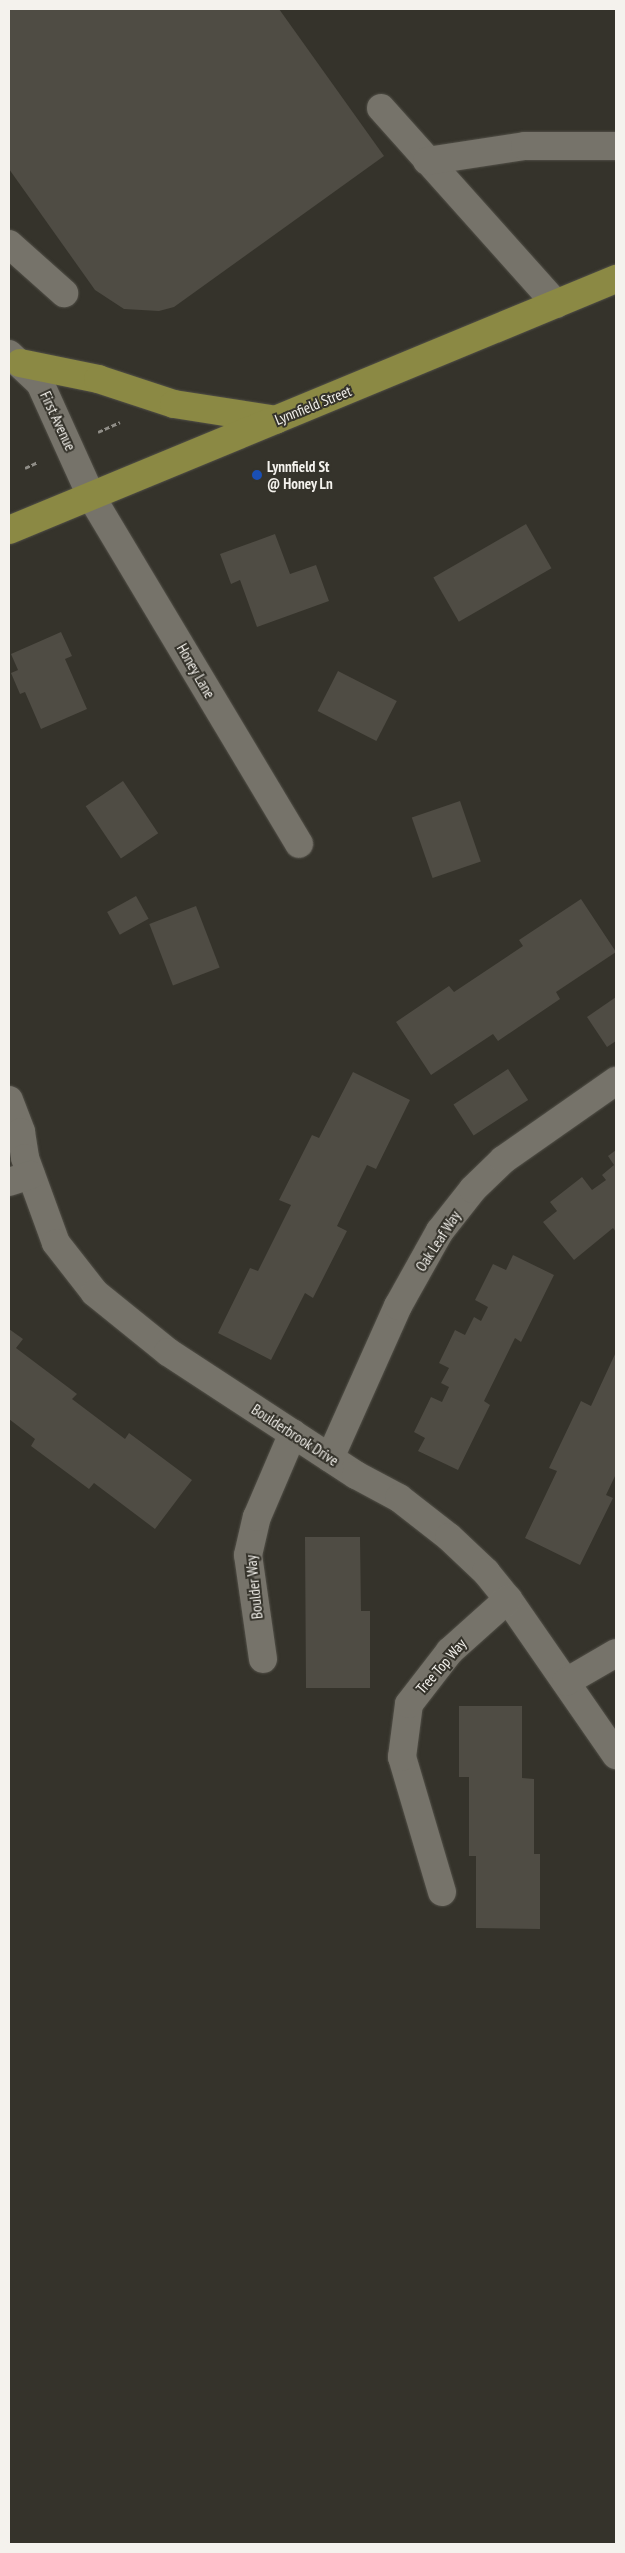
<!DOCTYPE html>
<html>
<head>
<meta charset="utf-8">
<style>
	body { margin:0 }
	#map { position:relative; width:625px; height:2553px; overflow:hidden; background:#35332b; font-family:"PT Sans Narrow",sans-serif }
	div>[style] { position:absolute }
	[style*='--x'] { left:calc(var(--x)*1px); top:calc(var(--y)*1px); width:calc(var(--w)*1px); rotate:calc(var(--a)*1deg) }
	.building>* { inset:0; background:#4f4c44; transform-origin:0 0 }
	.path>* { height:3px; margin-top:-1.5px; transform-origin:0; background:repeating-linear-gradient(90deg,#8f8d87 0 5px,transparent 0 7.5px) }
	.roads { filter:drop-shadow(0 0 1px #514f47) drop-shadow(0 0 1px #514f47) }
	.minor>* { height:28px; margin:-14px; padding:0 14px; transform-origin:14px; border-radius:14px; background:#76736a }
	.major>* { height:28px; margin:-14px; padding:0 14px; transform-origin:14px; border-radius:14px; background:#8b8944 }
	.dots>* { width:14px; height:14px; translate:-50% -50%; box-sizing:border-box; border:2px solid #35332b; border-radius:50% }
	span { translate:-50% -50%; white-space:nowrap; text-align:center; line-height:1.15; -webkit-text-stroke:4px #35332b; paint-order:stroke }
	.street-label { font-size:15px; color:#f4f2ed }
	.poi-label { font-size:15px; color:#f4f2ed; font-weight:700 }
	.left { translate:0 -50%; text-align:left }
	.frame { position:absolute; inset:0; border:10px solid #f4f2ed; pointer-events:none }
</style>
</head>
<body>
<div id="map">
	<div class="building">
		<i style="clip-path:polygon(9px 9px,279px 9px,384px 156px,174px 307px,159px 311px,124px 309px,95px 290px,9px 169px)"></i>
		<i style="left:526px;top:524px;width:51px;height:107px;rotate:60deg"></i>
		<i style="clip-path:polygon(275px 534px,290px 574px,316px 565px,329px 601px,257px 627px,240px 580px,231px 584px,220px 554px)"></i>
		<i style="clip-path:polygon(61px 632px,72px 656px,65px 659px,87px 709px,41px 729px,25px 692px,20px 694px,11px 673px,18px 670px,11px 654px)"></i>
		<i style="left:338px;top:671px;width:66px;height:45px;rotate:27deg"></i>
		<i style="left:123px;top:781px;width:63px;height:45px;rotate:56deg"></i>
		<i style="left:460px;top:801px;width:64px;height:51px;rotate:71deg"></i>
		<i style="left:136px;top:896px;width:26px;height:33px;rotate:61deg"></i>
		<i style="clip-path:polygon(581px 899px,616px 952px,556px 992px,560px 999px,498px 1041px,493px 1034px,431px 1075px,396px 1022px,449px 986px,454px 992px,523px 946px,519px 940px)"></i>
		<i style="left:196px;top:906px;width:66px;height:50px;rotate:69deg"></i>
		<i style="clip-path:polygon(616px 997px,616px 1041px,607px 1047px,587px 1017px)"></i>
		<i style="left:508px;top:1069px;width:37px;height:65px;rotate:57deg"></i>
		<i style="clip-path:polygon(353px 1072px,410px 1100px,376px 1169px,367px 1165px,337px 1226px,347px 1231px,313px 1298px,305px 1293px,271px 1360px,218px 1333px,250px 1268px,258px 1271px,291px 1205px,279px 1200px,312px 1135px,319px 1138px)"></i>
		<i style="clip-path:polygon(616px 1150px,616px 1232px,613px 1228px,574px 1260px,543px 1222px,557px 1211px,550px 1202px,582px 1177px,592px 1190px,606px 1180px,602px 1175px,614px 1165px,608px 1156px)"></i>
		<i style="clip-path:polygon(513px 1255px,554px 1275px,521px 1342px,515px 1338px,484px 1401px,490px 1405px,458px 1470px,418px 1451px,425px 1438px,414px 1432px,431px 1397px,442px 1402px,449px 1387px,441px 1383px,449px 1368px,439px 1363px,455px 1330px,465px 1335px,474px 1317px,481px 1321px,488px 1307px,475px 1300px,493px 1264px,506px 1270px)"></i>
		<i style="clip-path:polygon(9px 1329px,23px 1339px,16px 1348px,77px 1394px,72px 1399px,125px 1439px,129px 1433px,192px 1480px,155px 1529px,94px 1483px,89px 1489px,31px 1446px,35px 1439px,9px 1419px)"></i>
		<i style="clip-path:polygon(616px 1352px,616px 1474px,606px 1495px,613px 1498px,580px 1565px,525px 1538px,557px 1471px,549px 1468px,581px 1401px,591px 1406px)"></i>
		<i style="clip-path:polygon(305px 1537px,360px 1537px,361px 1611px,370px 1611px,370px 1688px,306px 1688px)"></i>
		<i style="clip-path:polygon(459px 1706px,522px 1706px,522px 1778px,534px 1779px,534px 1854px,540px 1854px,540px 1929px,476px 1928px,476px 1856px,469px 1856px,469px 1777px,459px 1777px)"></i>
	</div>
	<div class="path">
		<i style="--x:98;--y:432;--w:24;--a:-24"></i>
		<i style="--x:25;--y:468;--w:14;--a:-25"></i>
	</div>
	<div class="roads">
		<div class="minor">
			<i style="--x:381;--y:108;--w:263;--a:48.2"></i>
			<i style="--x:427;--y:161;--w:99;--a:-8.7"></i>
			<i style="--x:525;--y:146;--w:91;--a:0"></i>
			<i style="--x:9;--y:244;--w:74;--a:41.7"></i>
			<i style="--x:9;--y:354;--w:42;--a:43.1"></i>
			<i style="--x:40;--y:383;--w:126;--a:65.7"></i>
			<i style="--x:92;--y:498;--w:403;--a:59.1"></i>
			<i style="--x:9;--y:1100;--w:34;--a:69"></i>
			<i style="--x:21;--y:1132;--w:26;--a:81"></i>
			<i style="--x:25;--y:1158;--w:90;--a:70"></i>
			<i style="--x:56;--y:1243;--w:63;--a:52"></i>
			<i style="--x:95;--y:1293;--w:94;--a:38.9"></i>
			<i style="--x:168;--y:1352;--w:225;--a:33.2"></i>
			<i style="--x:356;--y:1475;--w:49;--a:28.1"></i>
			<i style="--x:399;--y:1498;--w:63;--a:38"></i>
			<i style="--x:449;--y:1537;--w:51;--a:43.4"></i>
			<i style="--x:486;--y:1572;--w:35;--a:51"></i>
			<i style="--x:508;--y:1599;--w:190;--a:55.3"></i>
			<i style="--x:9;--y:1182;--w:23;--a:-18"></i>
			<i style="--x:330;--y:1458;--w:167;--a:-65.9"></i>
			<i style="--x:398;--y:1306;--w:86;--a:-60.8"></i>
			<i style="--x:440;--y:1231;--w:53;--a:-51.8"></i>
			<i style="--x:473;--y:1189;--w:42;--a:-44"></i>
			<i style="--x:503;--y:1160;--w:138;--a:-35"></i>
			<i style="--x:263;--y:1659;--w:105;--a:-98.2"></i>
			<i style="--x:248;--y:1555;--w:39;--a:-77"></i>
			<i style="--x:257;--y:1517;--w:91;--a:-66.8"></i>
			<i style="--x:566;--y:1682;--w:58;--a:-30.1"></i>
			<i style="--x:442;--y:1892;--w:141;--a:-106.5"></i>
			<i style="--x:402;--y:1757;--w:53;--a:-82.5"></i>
			<i style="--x:409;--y:1704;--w:67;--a:-52.3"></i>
			<i style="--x:450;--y:1651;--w:78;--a:-41.9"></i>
		</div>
		<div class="major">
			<i style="--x:20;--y:363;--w:80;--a:11.6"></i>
			<i style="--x:98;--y:379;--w:80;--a:18.2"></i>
			<i style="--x:174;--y:404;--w:103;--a:8.9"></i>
			<i style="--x:9;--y:530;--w:657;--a:-22.47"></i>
		</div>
	</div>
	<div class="dots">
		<i style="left:257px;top:475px;background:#1a4fb4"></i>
	</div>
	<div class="street-label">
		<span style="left:313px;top:405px;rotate:-22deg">Lynnfield Street</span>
		<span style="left:58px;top:421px;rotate:65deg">First Avenue</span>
		<span style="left:196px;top:671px;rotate:60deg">Honey Lane</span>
		<span style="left:438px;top:1241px;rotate:-57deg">Oak Leaf Way</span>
		<span style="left:295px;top:1435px;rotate:33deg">Boulderbrook Drive</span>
		<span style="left:254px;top:1587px;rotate:-96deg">Boulder Way</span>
		<span style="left:441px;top:1666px;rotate:-49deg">Tree Top Way</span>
	</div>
	<div class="poi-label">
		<span class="left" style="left:267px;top:475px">Lynnfield St<br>@ Honey Ln</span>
	</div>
	<div class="frame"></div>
</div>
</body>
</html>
